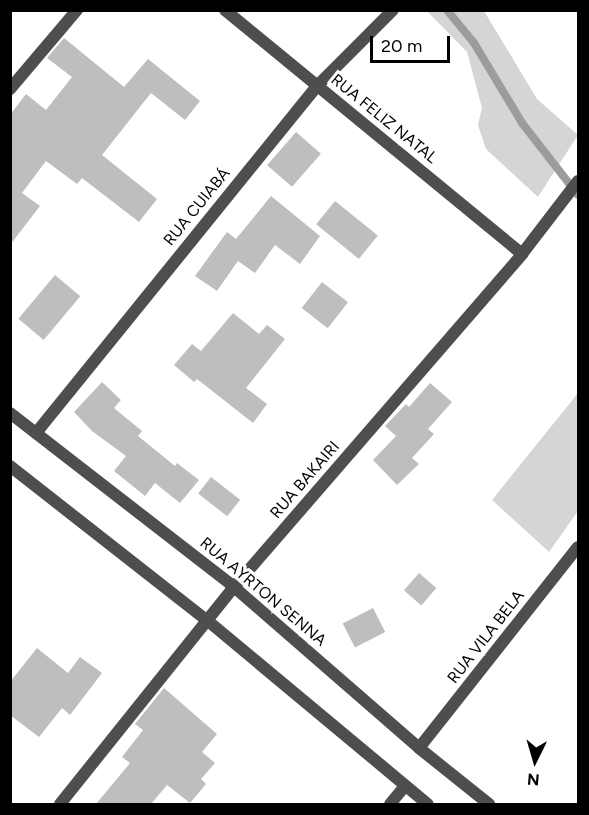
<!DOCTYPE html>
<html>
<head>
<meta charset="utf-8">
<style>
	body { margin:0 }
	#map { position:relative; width:589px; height:815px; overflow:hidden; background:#fff; font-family:Figtree,sans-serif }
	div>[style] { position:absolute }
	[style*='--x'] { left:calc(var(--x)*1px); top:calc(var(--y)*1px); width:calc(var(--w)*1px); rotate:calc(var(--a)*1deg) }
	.green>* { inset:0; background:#d5d5d5 }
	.stream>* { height:8px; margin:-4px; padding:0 4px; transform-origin:4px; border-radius:4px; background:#9c9c9c }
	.building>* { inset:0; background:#bebebe; transform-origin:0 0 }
	.minor>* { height:12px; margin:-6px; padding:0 6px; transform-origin:6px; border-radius:6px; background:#4e4e4e }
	span { translate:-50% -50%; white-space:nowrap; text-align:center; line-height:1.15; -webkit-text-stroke:6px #fff; paint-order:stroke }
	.street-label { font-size:16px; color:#000 }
	.frame { position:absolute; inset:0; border:12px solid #000; pointer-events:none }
	.north { position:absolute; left:505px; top:731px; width:60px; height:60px; -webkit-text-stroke:4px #fff; paint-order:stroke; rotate:185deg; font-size:16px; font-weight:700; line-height:24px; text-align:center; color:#000 }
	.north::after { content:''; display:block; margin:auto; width:21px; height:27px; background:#000; clip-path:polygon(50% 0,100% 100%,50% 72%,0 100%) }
	.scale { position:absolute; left:370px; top:36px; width:80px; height:27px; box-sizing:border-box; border:3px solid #000; border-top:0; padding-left:8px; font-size:18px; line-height:21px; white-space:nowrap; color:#000; -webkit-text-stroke:4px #fff; paint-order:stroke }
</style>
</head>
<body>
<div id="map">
	<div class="green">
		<i style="clip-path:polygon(427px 11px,484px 11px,537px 99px,578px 135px,538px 197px,486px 149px,478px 125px,482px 108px,467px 52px)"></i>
		<i style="clip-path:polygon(578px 393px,578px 511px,549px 552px,492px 500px)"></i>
	</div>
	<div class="stream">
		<i style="--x:447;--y:10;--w:43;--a:50.7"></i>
		<i style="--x:474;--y:43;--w:93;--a:59"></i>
		<i style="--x:522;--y:123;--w:91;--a:52.1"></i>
	</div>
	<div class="building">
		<i style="clip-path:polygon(64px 38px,124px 87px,148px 59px,200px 101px,185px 120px,151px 93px,102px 155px,157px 199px,139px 222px,82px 178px,77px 184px,46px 161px,22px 193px,40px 206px,10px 245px,10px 115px,26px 94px,46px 110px,72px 77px,47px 58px)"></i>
		<i style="left:296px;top:132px;width:33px;height:44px;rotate:41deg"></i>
		<i style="clip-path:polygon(271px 196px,320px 236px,300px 264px,275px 245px,255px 273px,238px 261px,217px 291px,195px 276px,227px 232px,236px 239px)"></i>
		<i style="left:335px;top:201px;width:55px;height:30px;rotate:39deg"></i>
		<i style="left:55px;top:275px;width:33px;height:57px;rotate:40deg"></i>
		<i style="left:322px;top:282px;width:33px;height:33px;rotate:38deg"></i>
		<i style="clip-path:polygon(233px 313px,259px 334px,267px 325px,285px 339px,246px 388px,267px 404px,253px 423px,197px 379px,194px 382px,174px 365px,192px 344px,201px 351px)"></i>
		<i style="clip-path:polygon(102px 382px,121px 400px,114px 408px,142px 431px,138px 436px,175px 466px,177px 463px,199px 480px,180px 503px,155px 483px,145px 496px,114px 471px,126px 456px,92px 431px,74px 412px)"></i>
		<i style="clip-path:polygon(430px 383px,452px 402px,428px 429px,434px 434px,412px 458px,419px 464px,397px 485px,373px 460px,396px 436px,385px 426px,406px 404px,409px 407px)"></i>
		<i style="left:211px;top:477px;width:37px;height:21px;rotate:38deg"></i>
		<i style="left:419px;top:573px;width:23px;height:23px;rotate:41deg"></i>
		<i style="left:373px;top:608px;width:27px;height:34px;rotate:63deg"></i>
		<i style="clip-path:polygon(37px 648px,68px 673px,80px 657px,102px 673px,70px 715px,62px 708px,39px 737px,10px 715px,10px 682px)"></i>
		<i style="clip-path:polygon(164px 688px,217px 734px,202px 752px,215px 763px,201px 779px,206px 784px,190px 803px,167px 785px,151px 804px,96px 804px,130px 763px,122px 757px,143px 730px,135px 724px)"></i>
	</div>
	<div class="minor">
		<i style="--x:225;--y:10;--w:384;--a:39.4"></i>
		<i style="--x:10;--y:89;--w:104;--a:-49.7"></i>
		<i style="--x:10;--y:413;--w:284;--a:37.8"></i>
		<i style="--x:234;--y:587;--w:245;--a:41"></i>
		<i style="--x:419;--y:748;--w:90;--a:38.7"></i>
		<i style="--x:36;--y:433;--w:447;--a:-51"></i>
		<i style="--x:317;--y:86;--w:107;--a:-45"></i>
		<i style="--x:10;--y:466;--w:251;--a:38.1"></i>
		<i style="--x:208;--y:621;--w:286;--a:39.8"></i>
		<i style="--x:419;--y:748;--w:256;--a:-51.7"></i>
		<i style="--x:60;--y:804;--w:278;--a:-51.3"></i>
		<i style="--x:234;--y:587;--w:440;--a:-49.1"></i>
		<i style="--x:522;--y:254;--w:92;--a:-52.5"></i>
		<i style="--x:390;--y:804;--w:23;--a:-50"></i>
	</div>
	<div class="street-label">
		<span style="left:384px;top:119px;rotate:39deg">RUA FELIZ NATAL</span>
		<span style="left:197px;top:207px;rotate:-51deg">RUA CUIABÁ</span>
		<span style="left:305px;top:480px;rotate:-49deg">RUA BAKAIRI</span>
		<span style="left:263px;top:592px;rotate:40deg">RUA AYRTON SENNA</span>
		<span style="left:486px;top:637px;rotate:-52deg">RUA VILA BELA</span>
	</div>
	<div class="frame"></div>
	<div class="north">N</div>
	<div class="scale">20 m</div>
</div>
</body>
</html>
